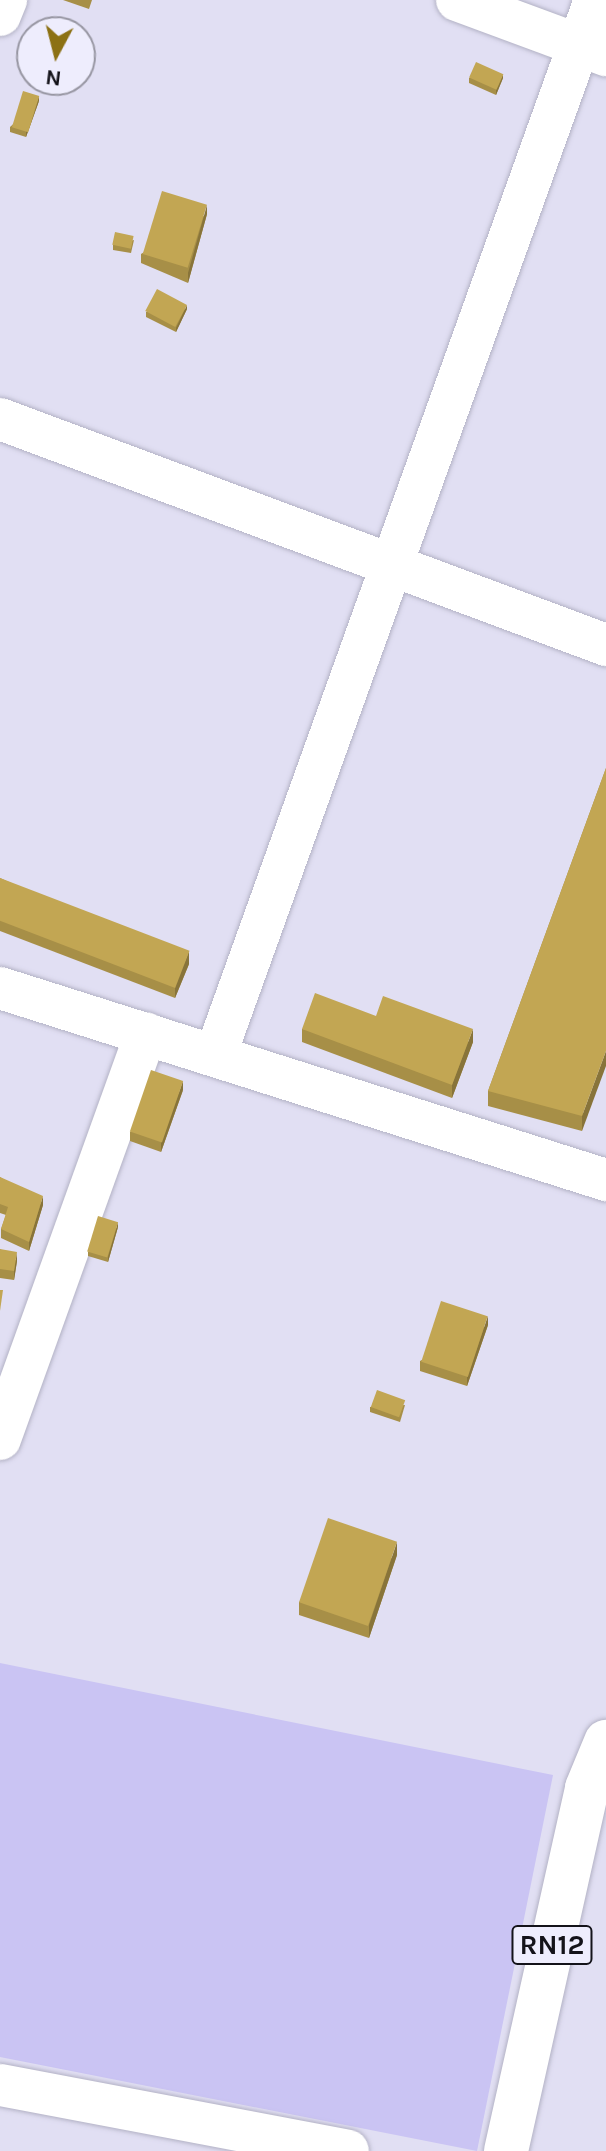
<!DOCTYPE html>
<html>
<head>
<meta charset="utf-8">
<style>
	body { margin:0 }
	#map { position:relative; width:606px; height:2151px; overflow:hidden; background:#e1dff3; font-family:Karla,sans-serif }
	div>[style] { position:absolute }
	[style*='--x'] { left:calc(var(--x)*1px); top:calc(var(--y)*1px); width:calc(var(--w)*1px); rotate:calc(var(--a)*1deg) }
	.green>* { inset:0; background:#cac4f3 }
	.roads { filter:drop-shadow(0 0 2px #b3b2c5) drop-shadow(0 0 2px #b3b2c5) }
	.minor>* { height:42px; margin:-21px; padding:0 21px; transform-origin:21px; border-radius:21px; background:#fff }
	.major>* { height:44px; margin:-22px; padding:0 22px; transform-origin:22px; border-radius:22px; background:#fff }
	.wall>* { inset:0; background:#a78f47 }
	.shaded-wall>* { inset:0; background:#88743a }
	.building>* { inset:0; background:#c2a653; transform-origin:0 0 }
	span { translate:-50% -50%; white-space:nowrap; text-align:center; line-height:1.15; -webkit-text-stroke:8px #eeedfd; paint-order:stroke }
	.shield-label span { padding:2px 6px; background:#eeedfd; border:2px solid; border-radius:6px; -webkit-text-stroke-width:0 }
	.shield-label { font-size:28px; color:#14131a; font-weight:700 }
	.north { position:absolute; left:16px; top:16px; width:80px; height:80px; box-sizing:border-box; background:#eeedfd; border:2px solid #9796a2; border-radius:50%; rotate:187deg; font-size:22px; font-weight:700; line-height:32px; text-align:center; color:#14131a }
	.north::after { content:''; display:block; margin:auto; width:28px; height:36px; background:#8c7114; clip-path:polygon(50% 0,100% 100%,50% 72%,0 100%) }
</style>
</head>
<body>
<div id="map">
	<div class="green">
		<i style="clip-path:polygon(0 1663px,553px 1775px,477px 2151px,0 2057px)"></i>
	</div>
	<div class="roads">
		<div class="minor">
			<i style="--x:457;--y:0;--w:159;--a:20.3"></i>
			<i style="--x:0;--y:15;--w:16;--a:-68"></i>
			<i style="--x:0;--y:419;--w:647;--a:20.45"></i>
			<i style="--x:0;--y:988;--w:636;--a:17.58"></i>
			<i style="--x:215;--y:1056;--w:1122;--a:-70.21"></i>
			<i style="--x:0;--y:1439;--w:431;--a:-70.2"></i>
			<i style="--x:0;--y:2085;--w:354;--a:10.7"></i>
		</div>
		<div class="major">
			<i style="--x:506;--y:2151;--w:372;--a:-77.4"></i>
			<i style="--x:587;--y:1788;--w:50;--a:-67.6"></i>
		</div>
	</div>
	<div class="wall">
		<i style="clip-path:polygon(63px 0,92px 0,89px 9px)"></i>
		<i style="clip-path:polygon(469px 78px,503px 78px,496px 95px,469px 83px)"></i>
		<i style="clip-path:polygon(39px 101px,26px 137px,10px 132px,10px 127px)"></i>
		<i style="clip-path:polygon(207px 214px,188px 283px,141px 263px,141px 254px)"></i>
		<i style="clip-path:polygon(134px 240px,131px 253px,113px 250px,113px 245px)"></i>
		<i style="clip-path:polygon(187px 309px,176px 332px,146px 317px,146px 312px)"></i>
		<i style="clip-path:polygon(606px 768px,582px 1131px,488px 1106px,488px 1091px)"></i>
		<i style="clip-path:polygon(0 878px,189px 964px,175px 998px,0 931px)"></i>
		<i style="clip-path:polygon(302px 1029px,473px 1042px,452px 1098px,302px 1042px)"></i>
		<i style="clip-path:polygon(183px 1090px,161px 1152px,130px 1141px,130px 1132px)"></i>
		<i style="clip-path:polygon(0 1177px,43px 1205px,29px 1251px,1px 1238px,1px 1229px,6px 1215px,0 1213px)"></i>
		<i style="clip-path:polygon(118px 1227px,108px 1262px,88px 1256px,88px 1252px)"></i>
		<i style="clip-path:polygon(0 1249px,17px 1261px,14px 1280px,0 1278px)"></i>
		<i style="clip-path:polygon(488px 1325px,467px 1386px,420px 1371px,420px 1361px)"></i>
		<i style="clip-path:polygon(405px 1405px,400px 1422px,370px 1412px,370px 1407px)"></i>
		<i style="clip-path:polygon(397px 1555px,369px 1638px,299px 1615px,299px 1602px)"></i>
	</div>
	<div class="shaded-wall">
		<i style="clip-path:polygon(503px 74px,503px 78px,496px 95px,496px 90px)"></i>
		<i style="clip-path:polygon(39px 96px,39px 101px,26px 137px,26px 132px)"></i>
		<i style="clip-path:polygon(207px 205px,207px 214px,188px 283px,188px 273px)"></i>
		<i style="clip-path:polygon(187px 305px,187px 309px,176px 332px,176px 328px)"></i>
		<i style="clip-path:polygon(189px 951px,189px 964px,175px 998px,175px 986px)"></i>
		<i style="clip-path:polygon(473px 1029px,473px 1042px,452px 1098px,452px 1085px)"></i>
		<i style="clip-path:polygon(606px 1051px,606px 1066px,582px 1131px,582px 1116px)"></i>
		<i style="clip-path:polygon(183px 1081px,183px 1090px,161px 1152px,161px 1142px)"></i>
		<i style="clip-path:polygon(43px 1196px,43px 1205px,29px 1251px,29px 1242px)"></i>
		<i style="clip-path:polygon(118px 1222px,118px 1227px,108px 1262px,108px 1257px)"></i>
		<i style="clip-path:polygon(17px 1252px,17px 1261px,14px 1280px,14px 1271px)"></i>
		<i style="clip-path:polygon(488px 1316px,488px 1325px,467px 1386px,467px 1377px)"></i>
		<i style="clip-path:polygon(397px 1542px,397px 1555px,369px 1638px,369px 1625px)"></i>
	</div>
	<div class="building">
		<i style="left:476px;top:62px;width:30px;height:17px;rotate:24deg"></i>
		<i style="left:23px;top:91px;width:17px;height:38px;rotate:17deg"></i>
		<i style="left:162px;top:191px;width:47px;height:66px;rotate:17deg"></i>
		<i style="left:115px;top:232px;width:19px;height:13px;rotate:12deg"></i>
		<i style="left:157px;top:289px;width:34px;height:25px;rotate:28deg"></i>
		<i style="clip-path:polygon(606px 768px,606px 1051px,582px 1116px,488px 1091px)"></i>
		<i style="left:0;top:878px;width:203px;height:40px;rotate:21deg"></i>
		<i style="clip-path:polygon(315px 993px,376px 1016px,383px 996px,473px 1029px,452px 1085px,302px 1029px)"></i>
		<i style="left:151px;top:1070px;width:34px;height:65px;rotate:19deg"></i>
		<i style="clip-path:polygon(0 1177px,43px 1196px,29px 1242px,1px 1229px,8px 1207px,0 1204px)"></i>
		<i style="left:98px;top:1216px;width:21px;height:37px;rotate:17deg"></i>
		<i style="clip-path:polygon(0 1249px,17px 1252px,14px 1271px,0 1269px)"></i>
		<i style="clip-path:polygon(0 1290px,3px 1290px,0 1311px)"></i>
		<i style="left:441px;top:1301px;width:49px;height:64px;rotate:18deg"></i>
		<i style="left:377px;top:1390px;width:30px;height:18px;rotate:20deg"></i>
		<i style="left:328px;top:1518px;width:73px;height:89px;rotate:19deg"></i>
	</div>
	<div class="shield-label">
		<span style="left:552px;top:1945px">RN12</span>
	</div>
	<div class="north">N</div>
</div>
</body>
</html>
